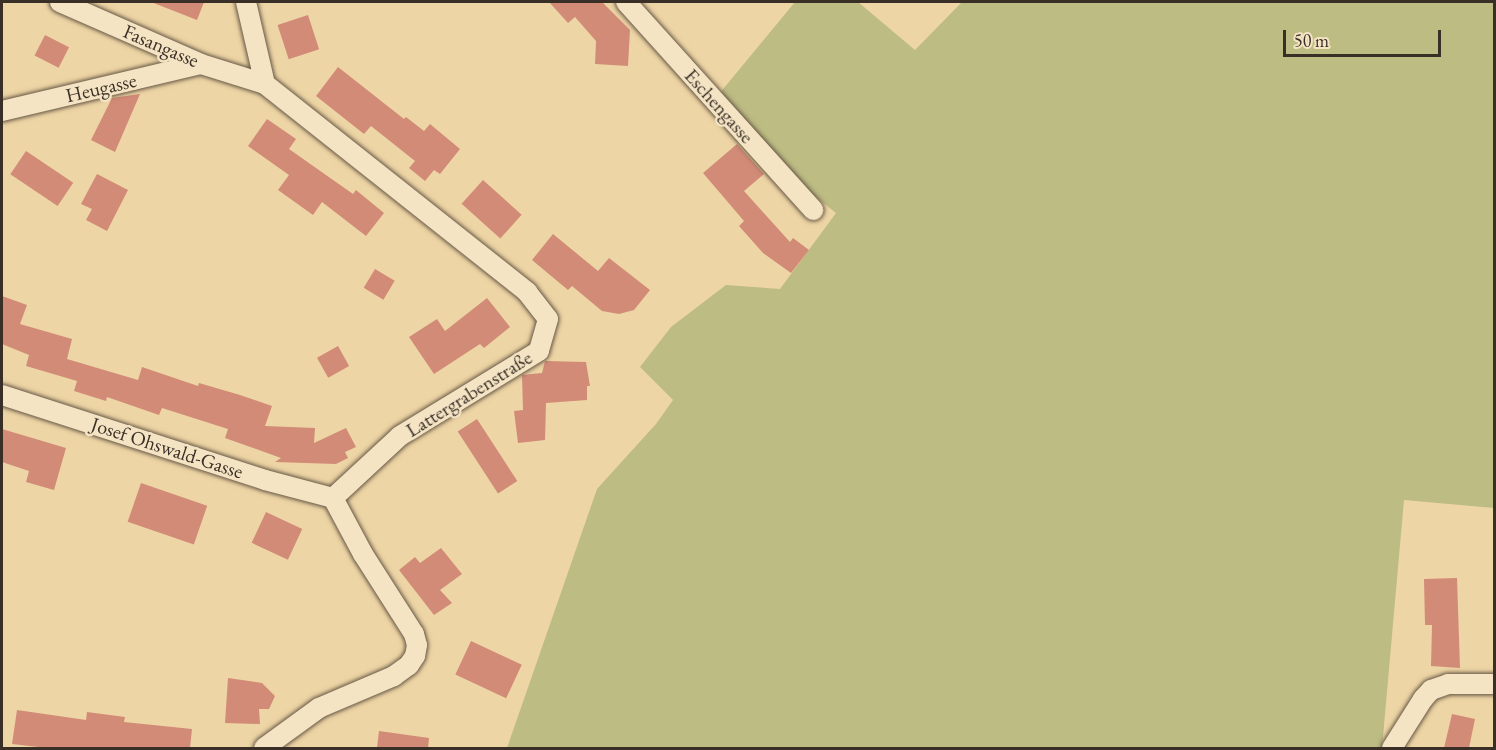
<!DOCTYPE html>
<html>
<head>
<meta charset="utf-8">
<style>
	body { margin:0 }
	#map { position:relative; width:1496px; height:750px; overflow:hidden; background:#eed5a5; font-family:"EB Garamond",serif }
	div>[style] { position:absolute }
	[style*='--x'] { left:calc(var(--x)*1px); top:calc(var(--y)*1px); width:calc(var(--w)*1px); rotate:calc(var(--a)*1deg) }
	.green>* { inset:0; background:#bdbc83 }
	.building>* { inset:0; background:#d28b77; transform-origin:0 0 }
	.roads { filter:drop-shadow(0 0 2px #675846) drop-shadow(0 0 2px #675846) }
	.minor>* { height:20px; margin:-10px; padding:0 10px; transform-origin:10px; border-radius:10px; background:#f4e4c4 }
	span { translate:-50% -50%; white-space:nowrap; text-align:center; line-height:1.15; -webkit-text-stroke:5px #f4e4c4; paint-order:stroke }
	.street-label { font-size:20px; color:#3a2f27 }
	.frame { position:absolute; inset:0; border:3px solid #3a2f27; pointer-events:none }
	.scale { position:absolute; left:1283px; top:30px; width:158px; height:27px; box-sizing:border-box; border:3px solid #3a2f27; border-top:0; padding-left:8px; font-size:18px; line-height:21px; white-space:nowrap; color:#3a2f27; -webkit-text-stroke:4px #f4e4c4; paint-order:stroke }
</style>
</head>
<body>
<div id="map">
	<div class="green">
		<i style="clip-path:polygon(795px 2px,858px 2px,915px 50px,962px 2px,1494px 2px,1494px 508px,1404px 500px,1382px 748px,507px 748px,597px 489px,656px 424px,673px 400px,640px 367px,671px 327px,726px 285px,780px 289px,836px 213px,796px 181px,719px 94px)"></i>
	</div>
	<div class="building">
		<i style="clip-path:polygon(151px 2px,204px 2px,197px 20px)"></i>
		<i style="clip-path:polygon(549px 2px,602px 2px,630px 30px,628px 66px,595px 64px,596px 41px,575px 17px,568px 23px)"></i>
		<i style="left:308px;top:15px;width:36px;height:32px;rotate:72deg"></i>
		<i style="left:45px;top:35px;width:27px;height:23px;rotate:27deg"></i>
		<i style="clip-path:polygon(338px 67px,404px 119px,406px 117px,424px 131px,430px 124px,460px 149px,440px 174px,434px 170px,425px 181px,409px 168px,415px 161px,371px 126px,364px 134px,316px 96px)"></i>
		<i style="clip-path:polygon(140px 94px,115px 152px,91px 140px,112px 98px)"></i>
		<i style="clip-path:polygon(267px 119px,296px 139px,289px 149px,353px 194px,356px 190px,384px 213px,366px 236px,322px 202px,313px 215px,278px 190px,289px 175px,248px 146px)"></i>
		<i style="clip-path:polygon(737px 144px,764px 174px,744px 191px,790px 242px,793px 238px,809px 250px,791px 273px,763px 253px,739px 226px,744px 221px,703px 173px)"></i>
		<i style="left:26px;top:151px;width:57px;height:28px;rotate:34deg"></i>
		<i style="clip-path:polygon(97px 174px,128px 190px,107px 231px,86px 220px,92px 209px,81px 204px)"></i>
		<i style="left:483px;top:180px;width:52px;height:32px;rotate:42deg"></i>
		<i style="clip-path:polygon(553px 234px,598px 271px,609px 258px,650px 290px,634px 310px,619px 314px,602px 311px,572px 286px,568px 290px,532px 260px)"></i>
		<i style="left:375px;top:269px;width:23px;height:22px;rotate:31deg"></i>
		<i style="clip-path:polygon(2px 296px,27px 305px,20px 324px,72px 339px,67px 359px,138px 380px,142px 367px,198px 386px,199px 383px,240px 395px,272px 406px,265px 426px,315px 428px,314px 443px,346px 428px,356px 447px,345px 452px,348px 458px,336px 464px,275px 462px,281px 458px,225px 438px,228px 429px,162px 408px,159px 415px,107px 397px,106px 401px,74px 391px,77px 381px,26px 366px,29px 355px,2px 344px)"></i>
		<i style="clip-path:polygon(487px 298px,510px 327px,484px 348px,480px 344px,434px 374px,409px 337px,437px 319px,445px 331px)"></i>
		<i style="left:338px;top:346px;width:23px;height:24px;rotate:61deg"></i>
		<i style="clip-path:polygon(545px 361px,586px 362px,590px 386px,587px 386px,587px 400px,546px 403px,545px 440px,518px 443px,514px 411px,523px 410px,522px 375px,542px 373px)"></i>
		<i style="left:477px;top:419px;width:74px;height:23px;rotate:57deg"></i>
		<i style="clip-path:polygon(2px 429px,66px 448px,54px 490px,26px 482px,29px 471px,2px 462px)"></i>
		<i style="left:141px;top:483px;width:70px;height:41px;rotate:19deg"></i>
		<i style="left:266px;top:512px;width:40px;height:34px;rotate:25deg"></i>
		<i style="clip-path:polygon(441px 548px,462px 574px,440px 590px,452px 603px,434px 615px,399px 570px,415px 557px,420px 563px)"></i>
		<i style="clip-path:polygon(1457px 578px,1460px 668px,1431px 666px,1432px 625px,1425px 625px,1424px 579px)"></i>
		<i style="left:471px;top:641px;width:56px;height:37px;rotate:25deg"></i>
		<i style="clip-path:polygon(228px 678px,262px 683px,275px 696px,269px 709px,259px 709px,260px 724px,225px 723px)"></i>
		<i style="clip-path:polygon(17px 710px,86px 720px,87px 712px,125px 717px,124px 722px,192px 729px,190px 748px,47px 748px,12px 744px)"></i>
		<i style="clip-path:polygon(1452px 714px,1475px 719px,1469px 748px,1444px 748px)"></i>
		<i style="clip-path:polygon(379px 731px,429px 738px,428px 748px,377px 748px)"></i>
	</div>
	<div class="roads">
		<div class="minor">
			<i style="--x:60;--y:2;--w:154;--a:23.7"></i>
			<i style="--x:201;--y:64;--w:67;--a:17.4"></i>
			<i style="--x:246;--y:2;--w:84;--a:77"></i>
			<i style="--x:265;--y:84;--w:335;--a:38.4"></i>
			<i style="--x:527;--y:292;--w:34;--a:52"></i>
			<i style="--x:548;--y:319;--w:33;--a:106"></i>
			<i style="--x:539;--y:351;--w:163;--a:148.6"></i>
			<i style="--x:400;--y:436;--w:91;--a:137.2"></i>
			<i style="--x:333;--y:498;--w:64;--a:61.8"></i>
			<i style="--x:363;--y:554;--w:95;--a:57.5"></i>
			<i style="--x:414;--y:634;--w:11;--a:75"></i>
			<i style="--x:417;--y:645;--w:11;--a:100"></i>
			<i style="--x:415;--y:656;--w:11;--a:124"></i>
			<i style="--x:409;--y:665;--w:19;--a:144"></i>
			<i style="--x:394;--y:676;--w:82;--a:156.9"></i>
			<i style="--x:319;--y:708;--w:68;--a:144"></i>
			<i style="--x:626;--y:2;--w:280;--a:48"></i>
			<i style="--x:2;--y:111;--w:204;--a:-13.3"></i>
			<i style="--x:2;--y:395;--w:276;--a:17.9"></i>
			<i style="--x:265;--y:480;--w:70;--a:14.8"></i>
			<i style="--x:1392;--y:748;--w:58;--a:-57.7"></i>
			<i style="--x:1423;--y:699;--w:12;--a:-48"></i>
			<i style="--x:1431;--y:690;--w:18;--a:-19"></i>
			<i style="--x:1448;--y:684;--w:46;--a:0"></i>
		</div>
	</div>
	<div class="street-label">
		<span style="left:161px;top:46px;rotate:23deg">Fasangasse</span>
		<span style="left:101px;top:88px;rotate:-13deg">Heugasse</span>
		<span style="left:719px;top:106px;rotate:48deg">Eschengasse</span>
		<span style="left:469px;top:394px;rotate:-32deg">Lattergrabenstraße</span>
		<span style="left:167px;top:448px;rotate:18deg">Josef Ohswald-Gasse</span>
	</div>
	<div class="frame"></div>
	<div class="scale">50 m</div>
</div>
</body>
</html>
